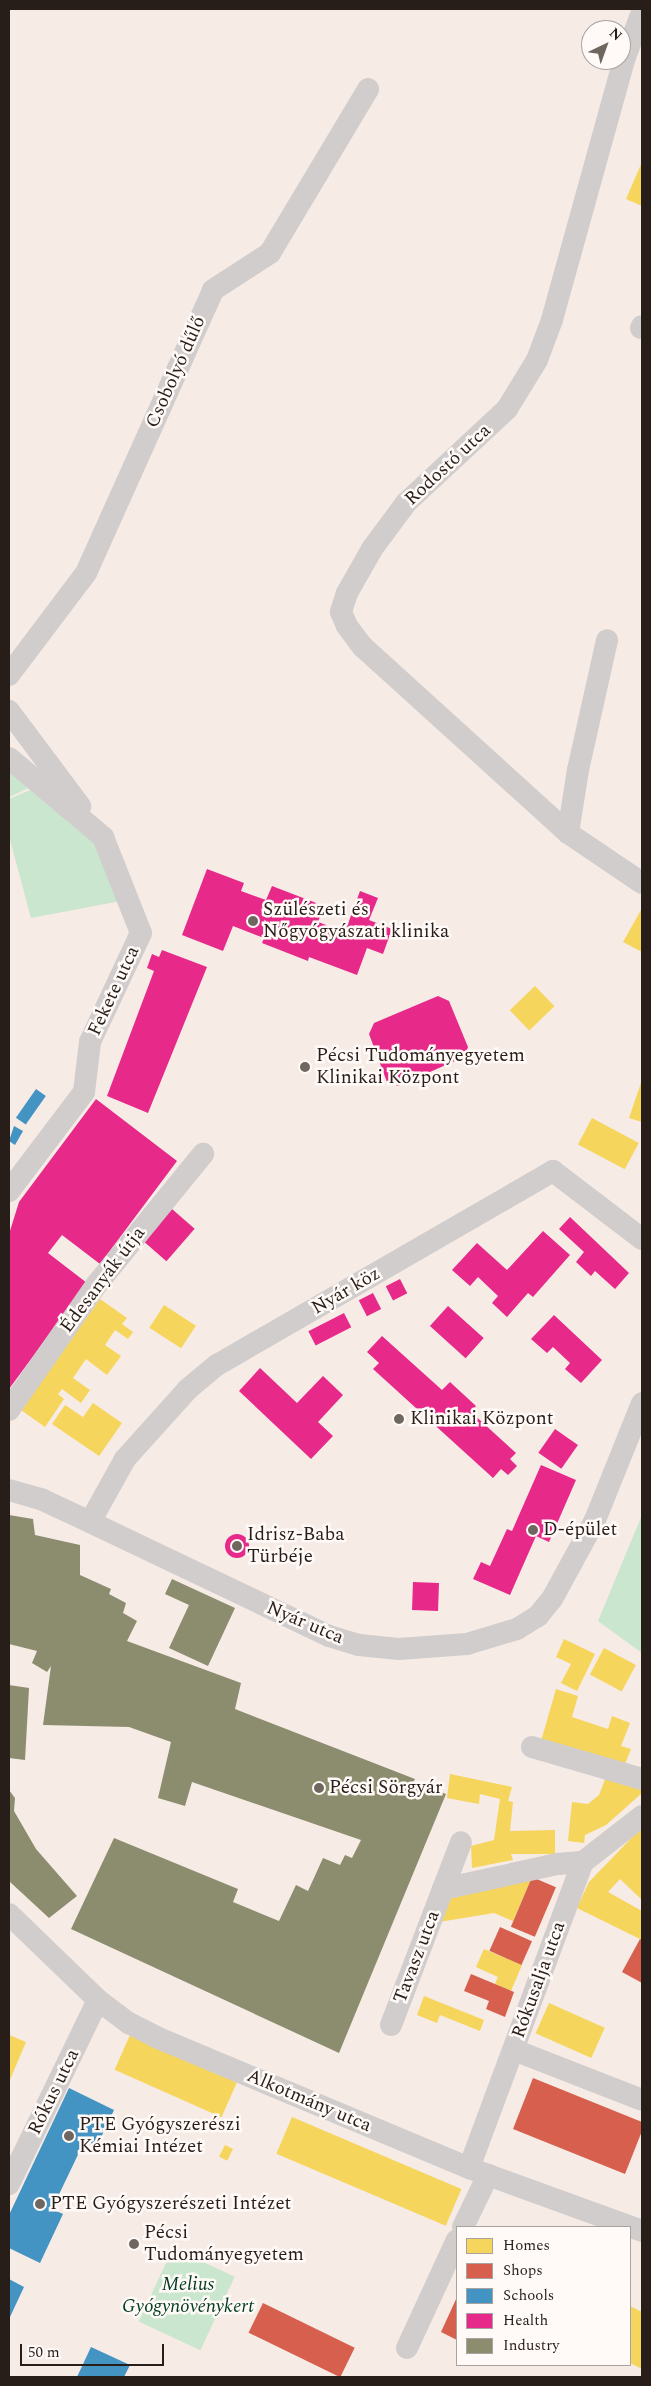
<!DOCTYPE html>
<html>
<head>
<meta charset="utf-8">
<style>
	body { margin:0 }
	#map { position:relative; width:651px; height:2386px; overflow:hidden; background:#f6ebe5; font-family:Spectral,serif }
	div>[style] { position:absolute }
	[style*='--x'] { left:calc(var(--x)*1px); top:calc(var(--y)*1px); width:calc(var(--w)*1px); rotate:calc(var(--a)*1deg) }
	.green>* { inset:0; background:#cae6ce; transform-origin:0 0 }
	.homes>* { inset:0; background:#f6d55c; transform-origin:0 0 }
	.shops>* { inset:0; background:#d6604d; transform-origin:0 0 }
	.schools>* { inset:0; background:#4393c3; transform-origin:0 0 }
	.health>* { inset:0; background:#e7298a; transform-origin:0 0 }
	.round { border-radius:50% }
	.industry>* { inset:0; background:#8c8c6e }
	.minor>* { height:22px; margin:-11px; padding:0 11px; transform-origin:11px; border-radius:11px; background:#d1cdcc }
	.dots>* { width:14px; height:14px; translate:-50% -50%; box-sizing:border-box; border:2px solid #fffaf7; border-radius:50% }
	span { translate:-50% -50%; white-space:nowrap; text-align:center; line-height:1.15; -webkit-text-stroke:5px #fffaf7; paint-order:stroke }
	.street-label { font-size:19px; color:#281e19 }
	.poi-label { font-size:19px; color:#281e19 }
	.left { translate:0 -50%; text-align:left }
	.park-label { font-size:19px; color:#003c20; font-style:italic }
	.frame { position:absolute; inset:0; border:10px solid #281e19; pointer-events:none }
	.legend { position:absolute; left:456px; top:2226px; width:175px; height:140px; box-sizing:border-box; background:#fffaf7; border:1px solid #a9a29e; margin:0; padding:6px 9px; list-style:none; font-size:15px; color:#281e19 }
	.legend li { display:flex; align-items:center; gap:10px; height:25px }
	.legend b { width:25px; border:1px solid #a9a29e }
	.north { position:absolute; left:581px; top:20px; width:50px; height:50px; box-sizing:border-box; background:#fffaf7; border:1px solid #a9a29e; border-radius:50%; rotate:42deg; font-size:14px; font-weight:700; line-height:20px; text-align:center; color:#281e19 }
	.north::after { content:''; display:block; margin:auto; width:18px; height:22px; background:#706660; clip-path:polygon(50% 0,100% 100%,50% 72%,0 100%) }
	.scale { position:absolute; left:20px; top:2344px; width:144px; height:22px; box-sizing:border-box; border:2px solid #281e19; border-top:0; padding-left:6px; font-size:15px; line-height:18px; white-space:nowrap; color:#281e19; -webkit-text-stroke:4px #fffaf7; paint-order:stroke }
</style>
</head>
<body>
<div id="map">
	<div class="green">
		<i style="clip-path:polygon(9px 766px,33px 786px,9px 797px)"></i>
		<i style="clip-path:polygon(35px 788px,99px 843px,121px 901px,31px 918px,9px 836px,9px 799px)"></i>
		<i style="clip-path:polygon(642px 1515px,642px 1653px,598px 1621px)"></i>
		<i style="left:173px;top:2248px;width:68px;height:81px;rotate:25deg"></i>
	</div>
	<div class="homes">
		<i style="clip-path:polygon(642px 162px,642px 206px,626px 199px)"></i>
		<i style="clip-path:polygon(641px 910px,642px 911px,642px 952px,623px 942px)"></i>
		<i style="left:535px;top:986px;width:28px;height:35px;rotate:46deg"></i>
		<i style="clip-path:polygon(642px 1080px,642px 1122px,629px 1118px)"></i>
		<i style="left:592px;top:1118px;width:53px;height:30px;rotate:28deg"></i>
		<i style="clip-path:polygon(100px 1299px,127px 1318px,122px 1324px,133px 1332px,128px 1339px,115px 1330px,105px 1345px,121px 1356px,107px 1375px,86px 1359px,73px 1378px,90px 1390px,81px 1403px,62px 1389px,58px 1394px,64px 1399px,45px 1427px,21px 1410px)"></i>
		<i style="left:164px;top:1305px;width:38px;height:27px;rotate:33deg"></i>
		<i style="clip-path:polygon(93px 1403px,122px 1423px,99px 1456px,52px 1424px,65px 1405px,83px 1417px)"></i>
		<i style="clip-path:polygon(564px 1639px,595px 1654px,577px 1691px,561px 1683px,571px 1664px,556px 1657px)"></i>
		<i style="left:604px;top:1648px;width:36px;height:30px;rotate:28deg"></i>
		<i style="clip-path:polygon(556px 1689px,578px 1696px,572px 1717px,608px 1729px,612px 1716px,630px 1723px,621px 1746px,631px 1749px,623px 1769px,541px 1741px)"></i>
		<i style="clip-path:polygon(450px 1774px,512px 1787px,508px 1801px,513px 1802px,510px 1831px,555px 1830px,555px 1854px,511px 1854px,513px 1860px,472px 1868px,471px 1846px,494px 1840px,500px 1799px,480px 1794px,479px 1804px,447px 1798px)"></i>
		<i style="clip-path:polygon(607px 1774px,642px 1785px,642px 1793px,606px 1825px,585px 1835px,584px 1843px,568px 1841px,572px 1802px,588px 1804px,599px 1795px)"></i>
		<i style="clip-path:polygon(642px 1827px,642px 1900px,620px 1879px,608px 1892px,642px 1911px,642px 1940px,577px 1908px,589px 1882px)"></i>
		<i style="clip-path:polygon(532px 1877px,513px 1921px,494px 1913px,439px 1922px,448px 1896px)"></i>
		<i style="clip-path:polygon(484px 1949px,522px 1965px,511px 1991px,495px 1984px,498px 1977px,476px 1967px)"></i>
		<i style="clip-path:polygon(424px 1996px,484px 2020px,480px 2031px,440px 2015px,437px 2023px,417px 2015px)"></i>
		<i style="left:549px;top:2003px;width:61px;height:33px;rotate:24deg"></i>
		<i style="clip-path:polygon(9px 2035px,26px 2042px,9px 2082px)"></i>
		<i style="left:130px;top:2035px;width:117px;height:38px;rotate:24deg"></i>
		<i style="left:292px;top:2117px;width:184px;height:40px;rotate:23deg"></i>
		<i style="left:225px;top:2145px;width:9px;height:13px;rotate:27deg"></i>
		<i style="clip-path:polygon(630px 2306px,642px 2312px,642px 2369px,630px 2363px)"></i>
	</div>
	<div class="shops">
		<i style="left:532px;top:1877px;width:26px;height:54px;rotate:23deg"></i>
		<i style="left:500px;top:1927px;width:35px;height:26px;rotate:24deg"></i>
		<i style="clip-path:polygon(640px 1939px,642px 1940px,642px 1983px,622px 1972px)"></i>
		<i style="clip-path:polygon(471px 1974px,514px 1992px,505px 2017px,486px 2009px,489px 2001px,464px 1991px)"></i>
		<i style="clip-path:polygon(533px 2078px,642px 2122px,642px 2131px,625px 2174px,513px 2129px)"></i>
		<i style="clip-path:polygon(457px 2297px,457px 2340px,441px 2332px)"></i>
		<i style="left:263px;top:2303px;width:102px;height:33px;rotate:26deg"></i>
	</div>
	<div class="schools">
		<i style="left:36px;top:1089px;width:12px;height:35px;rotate:35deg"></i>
		<i style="clip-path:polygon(14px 1126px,23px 1131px,15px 1145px,9px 1141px)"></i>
		<i style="clip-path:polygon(69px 2088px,114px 2110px,97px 2146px,85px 2140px,52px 2209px,63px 2214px,40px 2263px,9px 2248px,9px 2215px)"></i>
		<i style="clip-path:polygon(9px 2279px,24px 2287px,9px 2319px)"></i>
		<i style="clip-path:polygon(91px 2347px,130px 2365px,124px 2377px,77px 2377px)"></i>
	</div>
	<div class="health">
		<i style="clip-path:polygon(207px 869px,244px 883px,241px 891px,266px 900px,272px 886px,324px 906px,318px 922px,345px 932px,360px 891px,378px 898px,369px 920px,392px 929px,383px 954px,367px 948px,357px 975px,309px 957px,308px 961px,262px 943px,264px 938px,233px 926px,223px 951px,182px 935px)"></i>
		<i style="clip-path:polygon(162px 950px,207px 967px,148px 1113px,107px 1096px,154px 971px,147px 968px,152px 954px,159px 957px)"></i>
		<i style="clip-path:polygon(438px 996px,449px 1001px,468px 1047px,464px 1057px,398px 1086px,387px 1082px,369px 1034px,374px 1023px)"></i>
		<i style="clip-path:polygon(96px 1099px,177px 1161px,100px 1264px,62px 1235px,48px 1253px,87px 1283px,9px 1389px,9px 1234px,19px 1202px)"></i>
		<i style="left:172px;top:1209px;width:30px;height:43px;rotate:41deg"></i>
		<i style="clip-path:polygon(570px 1217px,629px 1273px,615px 1289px,595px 1271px,591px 1276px,576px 1262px,584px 1252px,559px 1229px)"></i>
		<i style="clip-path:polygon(543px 1231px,570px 1255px,533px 1297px,528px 1293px,507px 1317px,492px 1303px,498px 1296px,478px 1277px,470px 1286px,452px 1270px,477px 1243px,507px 1270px)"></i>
		<i style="left:400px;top:1279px;width:16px;height:16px;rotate:63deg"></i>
		<i style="left:373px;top:1293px;width:18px;height:16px;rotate:63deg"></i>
		<i style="left:448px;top:1306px;width:48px;height:27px;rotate:42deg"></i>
		<i style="left:344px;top:1313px;width:16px;height:40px;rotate:63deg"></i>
		<i style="clip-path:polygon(554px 1315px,602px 1360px,581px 1383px,565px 1369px,570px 1363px,553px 1347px,547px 1353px,531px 1339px)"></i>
		<i style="clip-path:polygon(382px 1336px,442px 1390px,450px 1382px,476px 1406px,471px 1412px,516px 1453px,510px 1459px,517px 1466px,508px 1475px,501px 1469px,493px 1478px,373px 1369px,379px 1363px,367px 1352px)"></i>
		<i style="clip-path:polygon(260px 1368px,297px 1403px,323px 1376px,343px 1395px,318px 1422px,333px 1436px,311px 1459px,239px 1391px)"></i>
		<i style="left:555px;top:1429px;width:28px;height:29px;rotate:35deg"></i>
		<i style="clip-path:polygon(541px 1465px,576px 1480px,549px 1542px,536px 1536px,510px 1595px,473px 1579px,481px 1562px,490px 1566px,507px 1529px,512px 1531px)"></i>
		<i class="round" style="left:225px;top:1534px;width:24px;height:24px"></i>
		<i style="left:413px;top:1582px;width:26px;height:28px;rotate:2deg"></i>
	</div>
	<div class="industry">
		<i style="clip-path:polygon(9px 1515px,33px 1519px,35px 1535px,80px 1545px,80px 1575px,111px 1589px,109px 1594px,126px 1603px,123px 1613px,137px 1621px,127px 1641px,241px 1683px,235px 1709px,415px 1779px,413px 1783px,446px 1794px,339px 2053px,71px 1929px,114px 1838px,238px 1889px,233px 1902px,279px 1921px,296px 1885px,308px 1891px,323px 1858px,340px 1865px,345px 1855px,352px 1858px,361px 1840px,192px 1782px,185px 1806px,158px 1798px,171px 1742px,129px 1727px,43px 1725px,51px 1666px,47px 1672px,32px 1663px,37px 1651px,9px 1644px)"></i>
		<i style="clip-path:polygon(172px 1579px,235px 1608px,208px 1666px,169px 1648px,189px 1605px,165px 1594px)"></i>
		<i style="clip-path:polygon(9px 1685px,29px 1688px,25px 1760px,9px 1758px)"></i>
		<i style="clip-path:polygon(9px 1790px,15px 1798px,14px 1811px,36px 1849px,77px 1896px,49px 1918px,9px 1881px)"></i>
	</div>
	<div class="minor">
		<i style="--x:642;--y:12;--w:51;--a:110.6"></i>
		<i style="--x:624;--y:60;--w:270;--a:105.5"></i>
		<i style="--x:552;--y:320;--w:43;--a:110.6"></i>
		<i style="--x:537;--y:360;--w:57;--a:121.5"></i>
		<i style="--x:507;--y:409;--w:138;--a:137.1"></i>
		<i style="--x:406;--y:503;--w:57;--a:126.5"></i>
		<i style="--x:372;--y:549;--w:51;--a:119.6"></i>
		<i style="--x:347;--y:593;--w:20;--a:108"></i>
		<i style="--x:341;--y:612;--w:15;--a:67"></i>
		<i style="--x:347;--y:626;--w:26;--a:53"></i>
		<i style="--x:363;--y:647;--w:277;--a:42.2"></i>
		<i style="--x:568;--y:833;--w:89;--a:34"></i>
		<i style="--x:641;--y:328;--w:2;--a:-63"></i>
		<i style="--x:9;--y:675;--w:128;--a:-53"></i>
		<i style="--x:86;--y:573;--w:310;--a:-65.8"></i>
		<i style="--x:213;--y:290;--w:68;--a:-33"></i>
		<i style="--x:270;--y:253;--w:191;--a:-59.1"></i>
		<i style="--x:9;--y:711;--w:119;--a:53.2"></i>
		<i style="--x:9;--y:758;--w:123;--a:40"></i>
		<i style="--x:103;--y:837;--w:103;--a:68.4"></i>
		<i style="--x:141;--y:933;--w:120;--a:115.1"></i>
		<i style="--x:90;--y:1042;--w:50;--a:96.8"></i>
		<i style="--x:84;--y:1092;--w:124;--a:127.1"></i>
		<i style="--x:568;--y:833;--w:64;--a:-81"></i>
		<i style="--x:578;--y:770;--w:133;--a:-77.4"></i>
		<i style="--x:9;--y:1410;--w:154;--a:-55.1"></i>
		<i style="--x:97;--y:1284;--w:168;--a:-50.8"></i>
		<i style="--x:9;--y:1490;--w:35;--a:16"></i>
		<i style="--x:43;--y:1500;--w:52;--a:25.1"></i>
		<i style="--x:90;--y:1522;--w:265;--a:25.5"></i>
		<i style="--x:329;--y:1636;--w:31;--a:17"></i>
		<i style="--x:359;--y:1645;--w:40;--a:5.7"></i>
		<i style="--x:399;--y:1649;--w:68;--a:-4.2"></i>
		<i style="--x:467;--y:1644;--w:52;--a:-16.7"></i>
		<i style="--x:517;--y:1629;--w:25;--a:-32"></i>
		<i style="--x:538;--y:1616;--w:22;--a:-51"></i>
		<i style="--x:552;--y:1599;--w:90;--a:-61.4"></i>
		<i style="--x:595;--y:1520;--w:126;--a:-68.1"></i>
		<i style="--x:90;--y:1522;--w:72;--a:-60.9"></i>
		<i style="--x:125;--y:1459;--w:94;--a:-48"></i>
		<i style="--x:188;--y:1389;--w:38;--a:-40"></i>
		<i style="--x:217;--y:1365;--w:388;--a:-30"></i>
		<i style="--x:553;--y:1171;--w:112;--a:37.4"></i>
		<i style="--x:532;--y:1747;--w:115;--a:16.2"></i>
		<i style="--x:443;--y:1889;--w:50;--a:-69"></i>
		<i style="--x:9;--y:1914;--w:124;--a:44"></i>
		<i style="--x:98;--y:2000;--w:39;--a:37"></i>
		<i style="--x:129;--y:2023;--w:30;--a:27"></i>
		<i style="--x:156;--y:2037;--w:339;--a:22.7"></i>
		<i style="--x:469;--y:2168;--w:184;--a:20"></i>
		<i style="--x:391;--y:2025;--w:146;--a:-69.1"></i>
		<i style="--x:443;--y:1889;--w:118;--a:-12.3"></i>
		<i style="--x:558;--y:1864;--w:25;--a:-5"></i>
		<i style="--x:514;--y:2050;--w:137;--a:21.3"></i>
		<i style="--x:469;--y:2168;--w:327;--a:-69.6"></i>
		<i style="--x:583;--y:1862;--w:75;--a:-37.9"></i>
		<i style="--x:9;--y:2184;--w:204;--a:-64.2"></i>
		<i style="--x:463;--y:2227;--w:58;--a:-64.3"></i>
		<i style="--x:407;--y:2348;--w:119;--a:-65.2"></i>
	</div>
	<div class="dots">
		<i style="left:253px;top:921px;background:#706660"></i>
		<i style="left:305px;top:1067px;background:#706660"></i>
		<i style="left:399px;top:1419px;background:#706660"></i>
		<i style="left:533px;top:1530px;background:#706660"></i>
		<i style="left:237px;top:1546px;background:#706660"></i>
		<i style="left:319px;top:1788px;background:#706660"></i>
		<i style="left:69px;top:2136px;background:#706660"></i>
		<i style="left:40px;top:2204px;background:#706660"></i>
		<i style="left:134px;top:2244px;background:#706660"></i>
	</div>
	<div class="street-label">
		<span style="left:176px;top:372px;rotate:-66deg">Csobolyó dűlő</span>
		<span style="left:448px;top:465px;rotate:-43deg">Rodostó utca</span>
		<span style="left:114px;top:991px;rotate:-65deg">Fekete utca</span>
		<span style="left:103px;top:1280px;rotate:-53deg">Édesanyák útja</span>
		<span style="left:346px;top:1291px;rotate:-30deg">Nyár köz</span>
		<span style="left:305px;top:1623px;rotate:23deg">Nyár utca</span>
		<span style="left:417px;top:1957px;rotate:-69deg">Tavasz utca</span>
		<span style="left:539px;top:1980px;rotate:-70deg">Rókusalja utca</span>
		<span style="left:54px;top:2092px;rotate:-64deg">Rókus utca</span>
		<span style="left:309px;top:2101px;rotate:23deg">Alkotmány utca</span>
	</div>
	<div class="poi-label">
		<span class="left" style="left:263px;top:921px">Szülészeti és<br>Nőgyógyászati klinika</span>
		<span class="left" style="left:316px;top:1067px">Pécsi Tudományegyetem<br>Klinikai Központ</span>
		<span class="left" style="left:410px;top:1419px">Klinikai Központ</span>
		<span class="left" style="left:543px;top:1530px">D-épület</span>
		<span class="left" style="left:247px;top:1546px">Idrisz-Baba<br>Türbéje</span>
		<span class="left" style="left:329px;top:1788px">Pécsi Sörgyár</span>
		<span class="left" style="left:79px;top:2136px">PTE Gyógyszerészi<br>Kémiai Intézet</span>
		<span class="left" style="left:50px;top:2204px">PTE Gyógyszerészeti Intézet</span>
		<span class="left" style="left:144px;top:2244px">Pécsi<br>Tudományegyetem</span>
	</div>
	<div class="park-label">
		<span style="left:188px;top:2296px">Melius<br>Gyógynövénykert</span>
	</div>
	<div class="frame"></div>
	<ul class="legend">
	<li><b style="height:14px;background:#f6d55c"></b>Homes</li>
	<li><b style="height:14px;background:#d6604d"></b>Shops</li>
	<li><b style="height:14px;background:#4393c3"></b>Schools</li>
	<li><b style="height:14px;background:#e7298a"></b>Health</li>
	<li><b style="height:14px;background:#8c8c6e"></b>Industry</li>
	</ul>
	<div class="north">N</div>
	<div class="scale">50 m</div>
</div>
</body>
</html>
